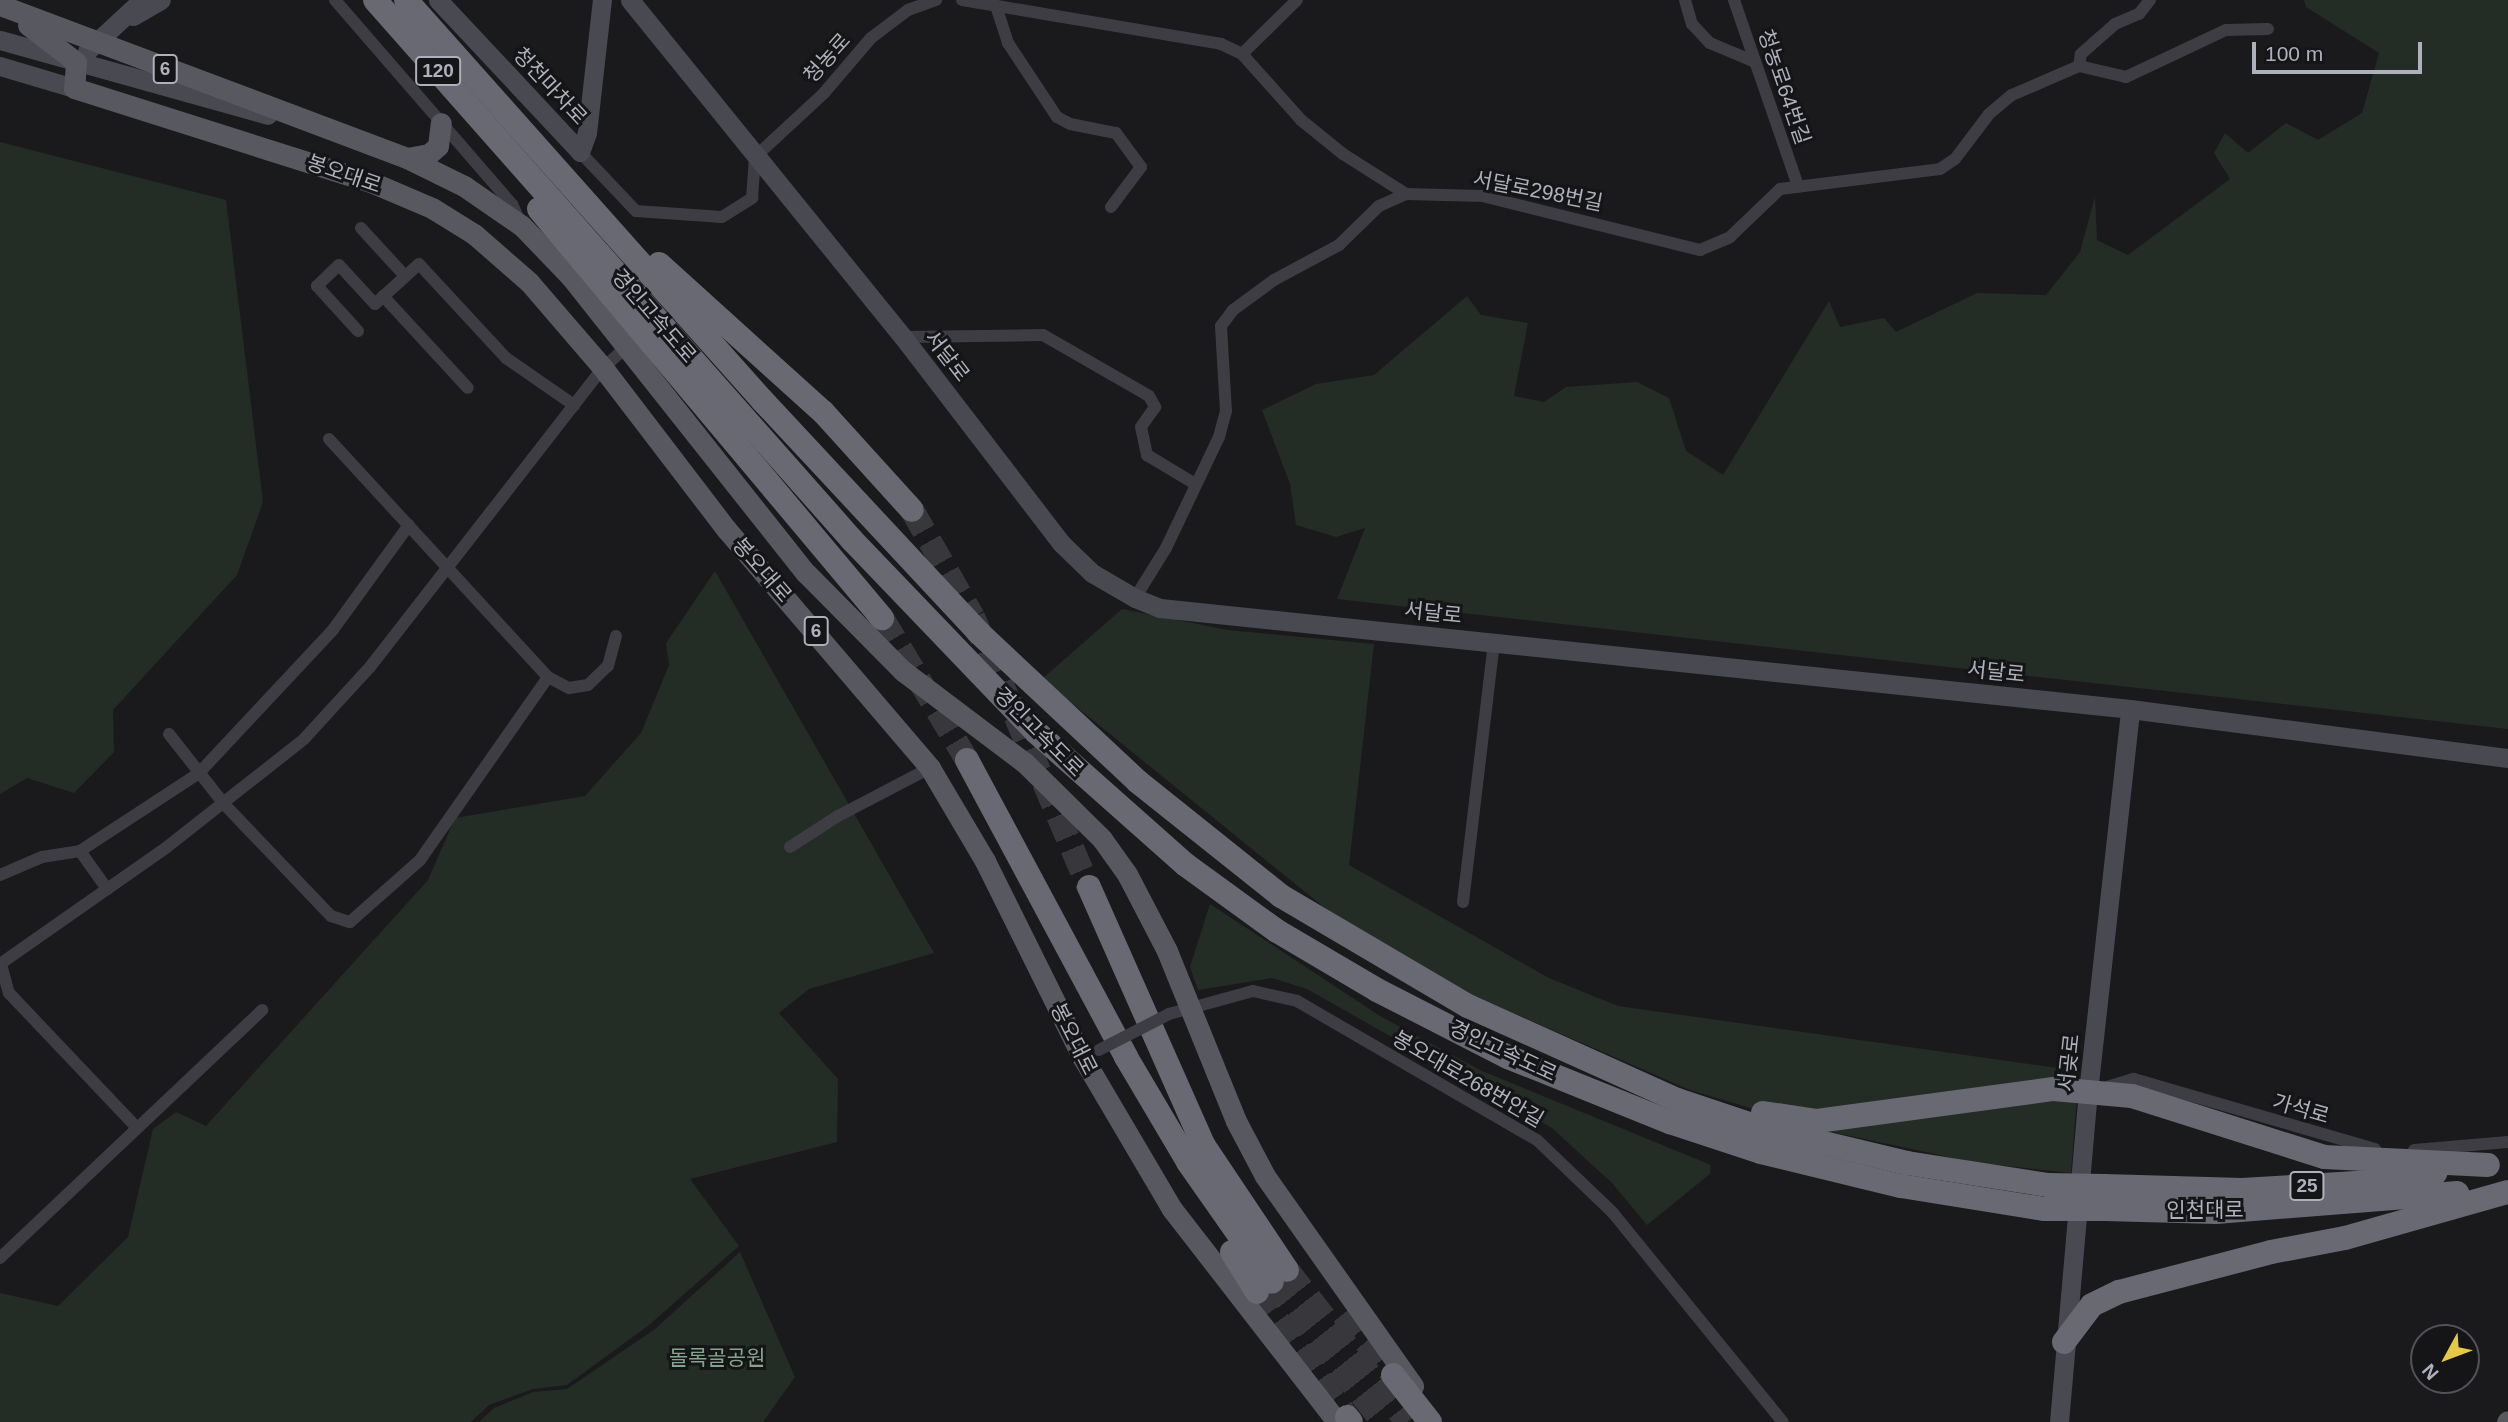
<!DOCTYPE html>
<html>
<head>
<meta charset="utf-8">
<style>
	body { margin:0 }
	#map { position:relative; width:2508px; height:1422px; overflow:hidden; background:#1a1a1c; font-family:Helvetica,"Noto Sans KR",sans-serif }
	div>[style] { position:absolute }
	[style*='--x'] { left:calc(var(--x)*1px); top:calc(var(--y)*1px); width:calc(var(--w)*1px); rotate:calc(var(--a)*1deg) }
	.green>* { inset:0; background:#242c26 }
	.highway-tunnel>* { height:24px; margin-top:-12px; transform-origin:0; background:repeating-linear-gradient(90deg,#38383c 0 24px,transparent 0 36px) }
	.street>* { height:12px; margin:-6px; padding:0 6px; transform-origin:6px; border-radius:6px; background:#3d3d43 }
	.secondary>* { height:19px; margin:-9.5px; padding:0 9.5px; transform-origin:9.5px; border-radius:9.5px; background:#494a51 }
	.primary>* { height:21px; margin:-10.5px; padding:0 10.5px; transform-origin:10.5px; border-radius:10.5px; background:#585860 }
	.highway>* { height:24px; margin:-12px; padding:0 12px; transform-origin:12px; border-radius:12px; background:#686972 }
	.street-bridge>* { height:12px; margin:-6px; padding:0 6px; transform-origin:6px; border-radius:6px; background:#3d3d43 }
	.highway-bridge>* { height:24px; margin:-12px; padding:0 12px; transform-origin:12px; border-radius:12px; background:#686972 }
	span { translate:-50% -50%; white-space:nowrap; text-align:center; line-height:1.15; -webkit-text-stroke:6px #151517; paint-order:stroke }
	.shield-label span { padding:2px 5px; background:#151517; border:2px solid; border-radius:5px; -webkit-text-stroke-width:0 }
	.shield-label { font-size:19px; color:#aeb0bb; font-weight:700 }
	.street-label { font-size:21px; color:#aeb0bb }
	.park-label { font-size:21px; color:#86a48c }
	.north { position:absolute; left:2410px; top:1324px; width:70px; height:70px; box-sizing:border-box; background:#151517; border:2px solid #525359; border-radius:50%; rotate:229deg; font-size:19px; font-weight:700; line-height:28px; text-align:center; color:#aeb0bb }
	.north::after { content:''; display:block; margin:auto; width:24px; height:32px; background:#e6c848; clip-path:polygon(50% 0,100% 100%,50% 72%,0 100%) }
	.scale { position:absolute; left:2252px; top:42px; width:170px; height:32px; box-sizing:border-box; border:4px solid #aeb0bb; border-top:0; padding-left:9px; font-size:21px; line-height:24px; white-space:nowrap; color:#aeb0bb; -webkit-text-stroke:5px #151517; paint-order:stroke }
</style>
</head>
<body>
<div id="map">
	<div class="green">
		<i style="clip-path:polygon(2304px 0,2508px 0,2508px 729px,1337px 599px,1365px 528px,1336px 537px,1296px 525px,1290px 484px,1262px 410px,1316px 384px,1374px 375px,1467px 296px,1481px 315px,1528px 323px,1514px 396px,1544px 402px,1566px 387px,1637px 382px,1669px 398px,1686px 451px,1723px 475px,1829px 301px,1840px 327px,1884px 318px,1896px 332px,1977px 293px,2046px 295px,2080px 252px,2095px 197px,2097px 240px,2128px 255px,2230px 179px,2214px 153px,2225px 133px,2248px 153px,2286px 123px,2318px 140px,2362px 113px,2379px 53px,2306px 7px)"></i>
		<i style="clip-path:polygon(0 142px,226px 200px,263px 502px,237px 575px,113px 710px,114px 752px,74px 793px,27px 778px,0 794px)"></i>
		<i style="clip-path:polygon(715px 571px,934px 953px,809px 989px,779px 1013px,838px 1079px,837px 1142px,690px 1179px,739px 1246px,649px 1325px,567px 1385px,533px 1389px,489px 1405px,471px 1422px,0 1422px,0 1293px,58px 1306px,128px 1237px,153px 1129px,176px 1112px,206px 1126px,428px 880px,455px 818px,585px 796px,641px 733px,669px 665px,666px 643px)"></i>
		<i style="clip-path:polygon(1122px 609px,1228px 630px,1374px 644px,1349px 865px,1549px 978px,1618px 1006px,2079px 1071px,2071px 1173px,1972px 1162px,1827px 1131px,1690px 1090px,1472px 995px,1331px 913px,1042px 679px)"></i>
		<i style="clip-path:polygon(1210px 904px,1380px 1016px,1482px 1071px,1711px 1165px,1710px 1174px,1647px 1225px,1612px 1183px,1552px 1128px,1307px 989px,1272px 978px,1198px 990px,1190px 967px)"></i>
		<i style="clip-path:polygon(740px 1252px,795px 1377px,763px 1422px,479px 1422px,494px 1408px,533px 1392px,567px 1389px,655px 1329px)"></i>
	</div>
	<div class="highway-tunnel">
		<i style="--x:912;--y:510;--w:123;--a:60.3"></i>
		<i style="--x:973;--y:617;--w:294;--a:66.8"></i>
		<i style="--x:882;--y:618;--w:165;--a:59.1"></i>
		<i style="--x:1287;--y:1270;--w:194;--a:51.7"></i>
		<i style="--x:1272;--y:1282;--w:179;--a:51.6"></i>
		<i style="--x:1257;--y:1292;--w:154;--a:54.2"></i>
		<i style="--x:1343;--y:1314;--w:79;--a:50.7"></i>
	</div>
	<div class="street">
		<i style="--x:335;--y:0;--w:270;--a:49.1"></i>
		<i style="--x:512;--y:204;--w:20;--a:66"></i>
		<i style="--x:962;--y:0;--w:263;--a:9.6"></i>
		<i style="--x:1221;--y:44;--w:23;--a:25"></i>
		<i style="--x:1242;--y:54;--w:77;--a:-44.5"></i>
		<i style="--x:1685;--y:0;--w:25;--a:74"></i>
		<i style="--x:1692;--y:24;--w:26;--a:47"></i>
		<i style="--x:1710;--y:43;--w:49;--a:22.9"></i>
		<i style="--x:1734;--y:0;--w:197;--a:71"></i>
		<i style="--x:997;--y:9;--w:36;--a:72"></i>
		<i style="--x:1008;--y:43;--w:89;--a:56.5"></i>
		<i style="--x:1057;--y:117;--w:15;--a:28"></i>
		<i style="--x:1070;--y:124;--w:47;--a:11.1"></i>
		<i style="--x:1116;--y:133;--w:42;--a:53.7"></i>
		<i style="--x:1141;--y:167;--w:50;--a:126.9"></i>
		<i style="--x:1242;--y:54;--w:89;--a:48.2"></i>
		<i style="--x:1301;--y:120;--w:54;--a:39"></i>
		<i style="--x:1343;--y:154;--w:75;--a:32.4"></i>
		<i style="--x:2079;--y:66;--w:12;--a:-81"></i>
		<i style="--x:2081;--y:54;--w:45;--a:-41.4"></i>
		<i style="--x:2115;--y:24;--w:26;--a:-23"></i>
		<i style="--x:2139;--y:14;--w:18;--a:-52"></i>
		<i style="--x:580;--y:152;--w:81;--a:46.5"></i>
		<i style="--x:636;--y:211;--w:86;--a:4"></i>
		<i style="--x:722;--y:217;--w:36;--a:-32"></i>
		<i style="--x:752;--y:198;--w:41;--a:-85.8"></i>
		<i style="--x:755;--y:157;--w:94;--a:-42.8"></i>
		<i style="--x:824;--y:93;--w:72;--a:-49.5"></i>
		<i style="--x:871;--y:38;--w:46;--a:-37.1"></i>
		<i style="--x:908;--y:10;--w:30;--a:-20"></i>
		<i style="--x:361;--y:228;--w:65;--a:47.5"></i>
		<i style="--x:383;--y:296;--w:125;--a:47.3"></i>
		<i style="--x:358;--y:331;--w:61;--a:-132.3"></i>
		<i style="--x:317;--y:286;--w:30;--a:-44"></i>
		<i style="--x:339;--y:265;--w:53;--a:47.3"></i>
		<i style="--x:375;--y:304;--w:59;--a:-42.3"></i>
		<i style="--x:419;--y:264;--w:128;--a:47.2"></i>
		<i style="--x:506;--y:358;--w:83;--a:34.7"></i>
		<i style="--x:903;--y:337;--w:140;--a:-0.8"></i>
		<i style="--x:1043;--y:335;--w:122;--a:29.9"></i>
		<i style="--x:1149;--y:396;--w:13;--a:61"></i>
		<i style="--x:1155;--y:407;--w:24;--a:125"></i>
		<i style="--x:1141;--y:427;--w:29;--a:78"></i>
		<i style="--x:1147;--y:455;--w:56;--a:31.1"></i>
		<i style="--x:329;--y:439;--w:323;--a:47.4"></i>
		<i style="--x:548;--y:677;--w:24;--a:28"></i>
		<i style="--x:569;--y:688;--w:19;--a:-9"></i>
		<i style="--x:588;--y:685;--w:28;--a:-44"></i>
		<i style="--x:608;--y:666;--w:31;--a:-75"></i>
		<i style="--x:1135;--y:598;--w:59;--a:-58.2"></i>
		<i style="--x:1166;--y:548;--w:123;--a:-64.5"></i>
		<i style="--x:1219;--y:437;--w:27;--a:-75"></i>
		<i style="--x:1226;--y:411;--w:85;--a:-93.4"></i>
		<i style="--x:1221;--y:326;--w:20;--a:-53"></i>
		<i style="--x:1233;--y:310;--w:51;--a:-36.2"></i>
		<i style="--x:1274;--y:280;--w:74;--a:-28.3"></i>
		<i style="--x:1339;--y:245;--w:56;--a:-44.3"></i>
		<i style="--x:1379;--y:206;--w:30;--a:-24"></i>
		<i style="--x:1406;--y:194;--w:76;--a:1.5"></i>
		<i style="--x:1482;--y:196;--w:225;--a:13.9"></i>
		<i style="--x:1700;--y:250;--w:33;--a:-23"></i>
		<i style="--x:1730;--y:237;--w:69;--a:-43.8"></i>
		<i style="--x:1780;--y:189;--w:161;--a:-7.1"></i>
		<i style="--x:1940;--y:169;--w:18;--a:-34"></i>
		<i style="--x:1955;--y:159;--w:56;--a:-52.9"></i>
		<i style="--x:1989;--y:114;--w:30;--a:-40"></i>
		<i style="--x:2012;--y:95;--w:73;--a:-23.4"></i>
		<i style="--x:2079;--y:66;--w:48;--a:13.2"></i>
		<i style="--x:2126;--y:77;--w:110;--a:-25.2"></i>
		<i style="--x:2226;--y:30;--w:42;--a:-1.4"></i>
		<i style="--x:169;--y:734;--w:89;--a:51.8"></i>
		<i style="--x:224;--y:804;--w:155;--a:46.3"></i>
		<i style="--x:331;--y:916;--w:20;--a:18"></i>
		<i style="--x:350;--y:922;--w:94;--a:-41.5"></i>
		<i style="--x:420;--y:860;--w:223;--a:-55"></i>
		<i style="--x:790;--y:847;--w:57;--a:-32.9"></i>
		<i style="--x:838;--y:816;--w:104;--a:-27.6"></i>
		<i style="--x:80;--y:851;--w:47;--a:54.6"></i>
		<i style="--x:0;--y:875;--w:46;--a:-23.2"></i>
		<i style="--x:42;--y:857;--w:38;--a:-9"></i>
		<i style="--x:80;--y:851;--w:142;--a:-33.2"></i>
		<i style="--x:199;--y:773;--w:195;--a:-46.9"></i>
		<i style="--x:332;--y:631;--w:131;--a:-54"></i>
		<i style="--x:1463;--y:902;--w:262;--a:-83.2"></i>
		<i style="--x:0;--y:964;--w:204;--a:-35"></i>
		<i style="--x:167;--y:847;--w:174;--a:-38.2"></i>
		<i style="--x:304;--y:739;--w:98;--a:-47.5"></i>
		<i style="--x:370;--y:667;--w:379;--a:-52.1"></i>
		<i style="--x:603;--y:368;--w:30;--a:-42"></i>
		<i style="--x:1;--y:964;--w:30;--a:75"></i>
		<i style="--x:9;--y:993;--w:186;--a:46.5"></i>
		<i style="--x:1169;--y:1014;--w:87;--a:-15.3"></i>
		<i style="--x:1253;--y:991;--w:45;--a:12.8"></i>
		<i style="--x:1297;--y:1001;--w:277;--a:30.1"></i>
		<i style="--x:1537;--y:1140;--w:105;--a:43.8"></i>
		<i style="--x:1613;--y:1213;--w:269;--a:50.9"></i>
		<i style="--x:2107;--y:1087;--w:28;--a:-17"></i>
		<i style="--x:2134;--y:1079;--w:251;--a:16.2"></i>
		<i style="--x:2414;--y:1150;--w:94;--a:-4.9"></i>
		<i style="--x:0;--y:1258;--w:361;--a:-43.4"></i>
	</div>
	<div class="secondary">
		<i style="--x:438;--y:0;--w:208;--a:46.9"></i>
		<i style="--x:580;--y:152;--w:20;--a:-70"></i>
		<i style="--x:587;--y:133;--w:134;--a:-83.6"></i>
		<i style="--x:630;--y:0;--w:434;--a:51"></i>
		<i style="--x:903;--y:337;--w:260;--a:52.5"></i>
		<i style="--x:1061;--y:543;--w:43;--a:44.1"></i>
		<i style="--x:1092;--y:573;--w:50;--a:30.2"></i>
		<i style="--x:1135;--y:598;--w:27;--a:22"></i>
		<i style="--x:1160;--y:608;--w:975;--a:5.94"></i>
		<i style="--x:2130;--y:709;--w:381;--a:7.4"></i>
		<i style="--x:133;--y:16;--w:32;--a:-30"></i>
		<i style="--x:0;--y:40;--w:278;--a:15.6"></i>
		<i style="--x:87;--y:51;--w:75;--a:-42.8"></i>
		<i style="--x:0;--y:66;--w:77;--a:16.6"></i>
		<i style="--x:2059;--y:1422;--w:331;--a:-85"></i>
		<i style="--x:2088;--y:1092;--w:385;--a:-83.7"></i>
	</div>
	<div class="primary">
		<i style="--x:0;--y:5;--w:435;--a:20.6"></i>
		<i style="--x:407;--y:158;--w:64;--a:26.2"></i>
		<i style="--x:464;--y:186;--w:70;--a:34.6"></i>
		<i style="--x:522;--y:226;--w:71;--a:46.1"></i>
		<i style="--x:571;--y:277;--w:378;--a:51.6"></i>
		<i style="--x:806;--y:573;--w:138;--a:45.3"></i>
		<i style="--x:903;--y:671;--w:153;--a:37"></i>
		<i style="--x:1025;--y:763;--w:108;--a:44.6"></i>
		<i style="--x:1102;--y:839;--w:43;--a:54.5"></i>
		<i style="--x:1127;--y:874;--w:87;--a:62.5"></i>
		<i style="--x:1167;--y:951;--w:183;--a:67.9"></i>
		<i style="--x:1236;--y:1121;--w:62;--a:62.2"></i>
		<i style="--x:1265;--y:1176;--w:257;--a:54.8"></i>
		<i style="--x:28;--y:25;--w:61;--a:37.6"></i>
		<i style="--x:76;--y:62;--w:26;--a:94"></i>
		<i style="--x:74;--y:88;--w:312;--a:17.6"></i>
		<i style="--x:371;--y:182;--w:66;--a:23.1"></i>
		<i style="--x:432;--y:208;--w:49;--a:31.8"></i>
		<i style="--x:474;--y:234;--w:73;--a:41.1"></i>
		<i style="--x:529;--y:282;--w:113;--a:49.3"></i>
		<i style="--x:603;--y:368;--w:204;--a:52.6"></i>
		<i style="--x:727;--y:530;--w:313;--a:49.5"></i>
		<i style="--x:930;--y:768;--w:108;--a:59.4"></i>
		<i style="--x:985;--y:861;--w:220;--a:63.6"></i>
		<i style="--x:1083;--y:1058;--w:175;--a:59.5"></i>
		<i style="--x:1172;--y:1209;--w:269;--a:52.2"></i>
		<i style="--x:407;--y:158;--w:22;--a:-10"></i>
		<i style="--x:429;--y:154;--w:12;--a:-42"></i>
		<i style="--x:438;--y:146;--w:23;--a:-83"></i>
		<i style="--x:2507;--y:1422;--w:1;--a:-45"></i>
	</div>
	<div class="highway">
		<i style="--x:375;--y:0;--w:721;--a:48.54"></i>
		<i style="--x:852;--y:540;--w:266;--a:46.2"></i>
		<i style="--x:1036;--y:732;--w:200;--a:41.6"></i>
		<i style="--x:1186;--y:865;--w:112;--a:36"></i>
		<i style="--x:1277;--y:931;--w:116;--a:30.5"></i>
		<i style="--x:1377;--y:990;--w:147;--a:27.1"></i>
		<i style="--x:1508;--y:1057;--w:175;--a:21.9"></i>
		<i style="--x:1670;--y:1122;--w:96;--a:18.2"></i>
		<i style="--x:1761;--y:1152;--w:144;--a:13.7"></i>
		<i style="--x:1901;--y:1186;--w:146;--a:9.1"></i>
		<i style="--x:406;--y:0;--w:535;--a:48.33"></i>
		<i style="--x:762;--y:400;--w:317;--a:47"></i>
		<i style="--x:978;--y:632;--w:218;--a:43.1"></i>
		<i style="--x:1137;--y:781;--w:184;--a:38.6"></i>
		<i style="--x:1281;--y:896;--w:217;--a:30.5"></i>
		<i style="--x:1468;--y:1006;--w:229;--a:24.2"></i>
		<i style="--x:1677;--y:1100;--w:89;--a:18.4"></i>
		<i style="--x:1761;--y:1128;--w:150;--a:13.5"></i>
		<i style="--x:1907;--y:1163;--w:143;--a:8.9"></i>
		<i style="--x:539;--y:209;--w:534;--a:50.02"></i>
		<i style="--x:659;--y:264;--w:221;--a:42.1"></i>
		<i style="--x:823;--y:412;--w:132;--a:47.8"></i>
		<i style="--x:967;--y:760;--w:337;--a:61.8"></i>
		<i style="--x:1126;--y:1057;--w:122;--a:59.4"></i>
		<i style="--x:1188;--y:1162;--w:146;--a:55"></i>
		<i style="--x:1089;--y:887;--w:283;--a:66.1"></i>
		<i style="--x:1204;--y:1146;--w:149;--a:56.2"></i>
		<i style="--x:1763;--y:1113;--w:55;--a:8.4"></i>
		<i style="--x:1817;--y:1121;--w:239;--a:-7.7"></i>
		<i style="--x:2054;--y:1089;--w:78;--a:5.1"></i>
		<i style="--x:2132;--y:1096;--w:201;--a:17.6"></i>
		<i style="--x:2324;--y:1157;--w:164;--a:2.8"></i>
		<i style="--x:2104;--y:1186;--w:138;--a:1.7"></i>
		<i style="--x:2242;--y:1190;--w:130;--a:-3.5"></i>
		<i style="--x:2372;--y:1182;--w:64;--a:-8.1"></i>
		<i style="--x:2105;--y:1209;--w:111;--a:1.5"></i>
		<i style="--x:2216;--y:1212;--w:242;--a:-4.5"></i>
		<i style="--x:1232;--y:1252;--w:47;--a:58"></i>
		<i style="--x:2064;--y:1342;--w:46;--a:-52.9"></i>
		<i style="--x:2092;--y:1305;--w:30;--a:-26"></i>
		<i style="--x:2119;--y:1292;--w:157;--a:-14.7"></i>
		<i style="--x:2271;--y:1252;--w:75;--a:-10.7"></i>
		<i style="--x:2345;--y:1238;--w:169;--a:-15.8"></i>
		<i style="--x:1393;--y:1375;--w:60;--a:51.8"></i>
		<i style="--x:1347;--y:1417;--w:6;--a:51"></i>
	</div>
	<div class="street-bridge">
		<i style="--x:1099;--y:1050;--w:79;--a:-27.2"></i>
	</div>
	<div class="highway-bridge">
		<i style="--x:2048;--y:1185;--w:56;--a:1"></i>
		<i style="--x:2045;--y:1209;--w:60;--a:0"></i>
	</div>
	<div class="shield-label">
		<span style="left:165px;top:69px">6</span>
		<span style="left:438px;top:71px">120</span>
		<span style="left:816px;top:631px">6</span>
		<span style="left:2307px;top:1186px">25</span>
	</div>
	<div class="street-label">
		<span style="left:827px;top:58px;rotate:-48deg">청농로</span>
		<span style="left:550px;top:86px;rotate:47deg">청천마차로</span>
		<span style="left:1784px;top:87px;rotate:71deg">청농로64번길</span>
		<span style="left:344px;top:174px;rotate:19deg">봉오대로</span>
		<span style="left:1538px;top:191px;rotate:11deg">서달로298번길</span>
		<span style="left:654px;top:316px;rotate:49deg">경인고속도로</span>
		<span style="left:947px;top:356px;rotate:52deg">서달로</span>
		<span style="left:762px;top:570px;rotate:49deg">봉오대로</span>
		<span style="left:1433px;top:613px;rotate:6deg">서달로</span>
		<span style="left:1996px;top:672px;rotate:6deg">서달로</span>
		<span style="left:1039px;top:732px;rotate:45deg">경인고속도로</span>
		<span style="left:1074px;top:1039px;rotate:63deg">봉오대로</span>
		<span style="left:1503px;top:1051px;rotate:25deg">경인고속도로</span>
		<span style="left:2069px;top:1063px;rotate:-84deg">서곶로</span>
		<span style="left:1468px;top:1079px;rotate:30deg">봉오대로268번안길</span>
		<span style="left:2301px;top:1109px;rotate:16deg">가석로</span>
		<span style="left:2205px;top:1210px">인천대로</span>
	</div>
	<div class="park-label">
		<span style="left:717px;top:1358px">돌록골공원</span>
	</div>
	<div class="north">N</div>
	<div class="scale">100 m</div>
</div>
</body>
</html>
